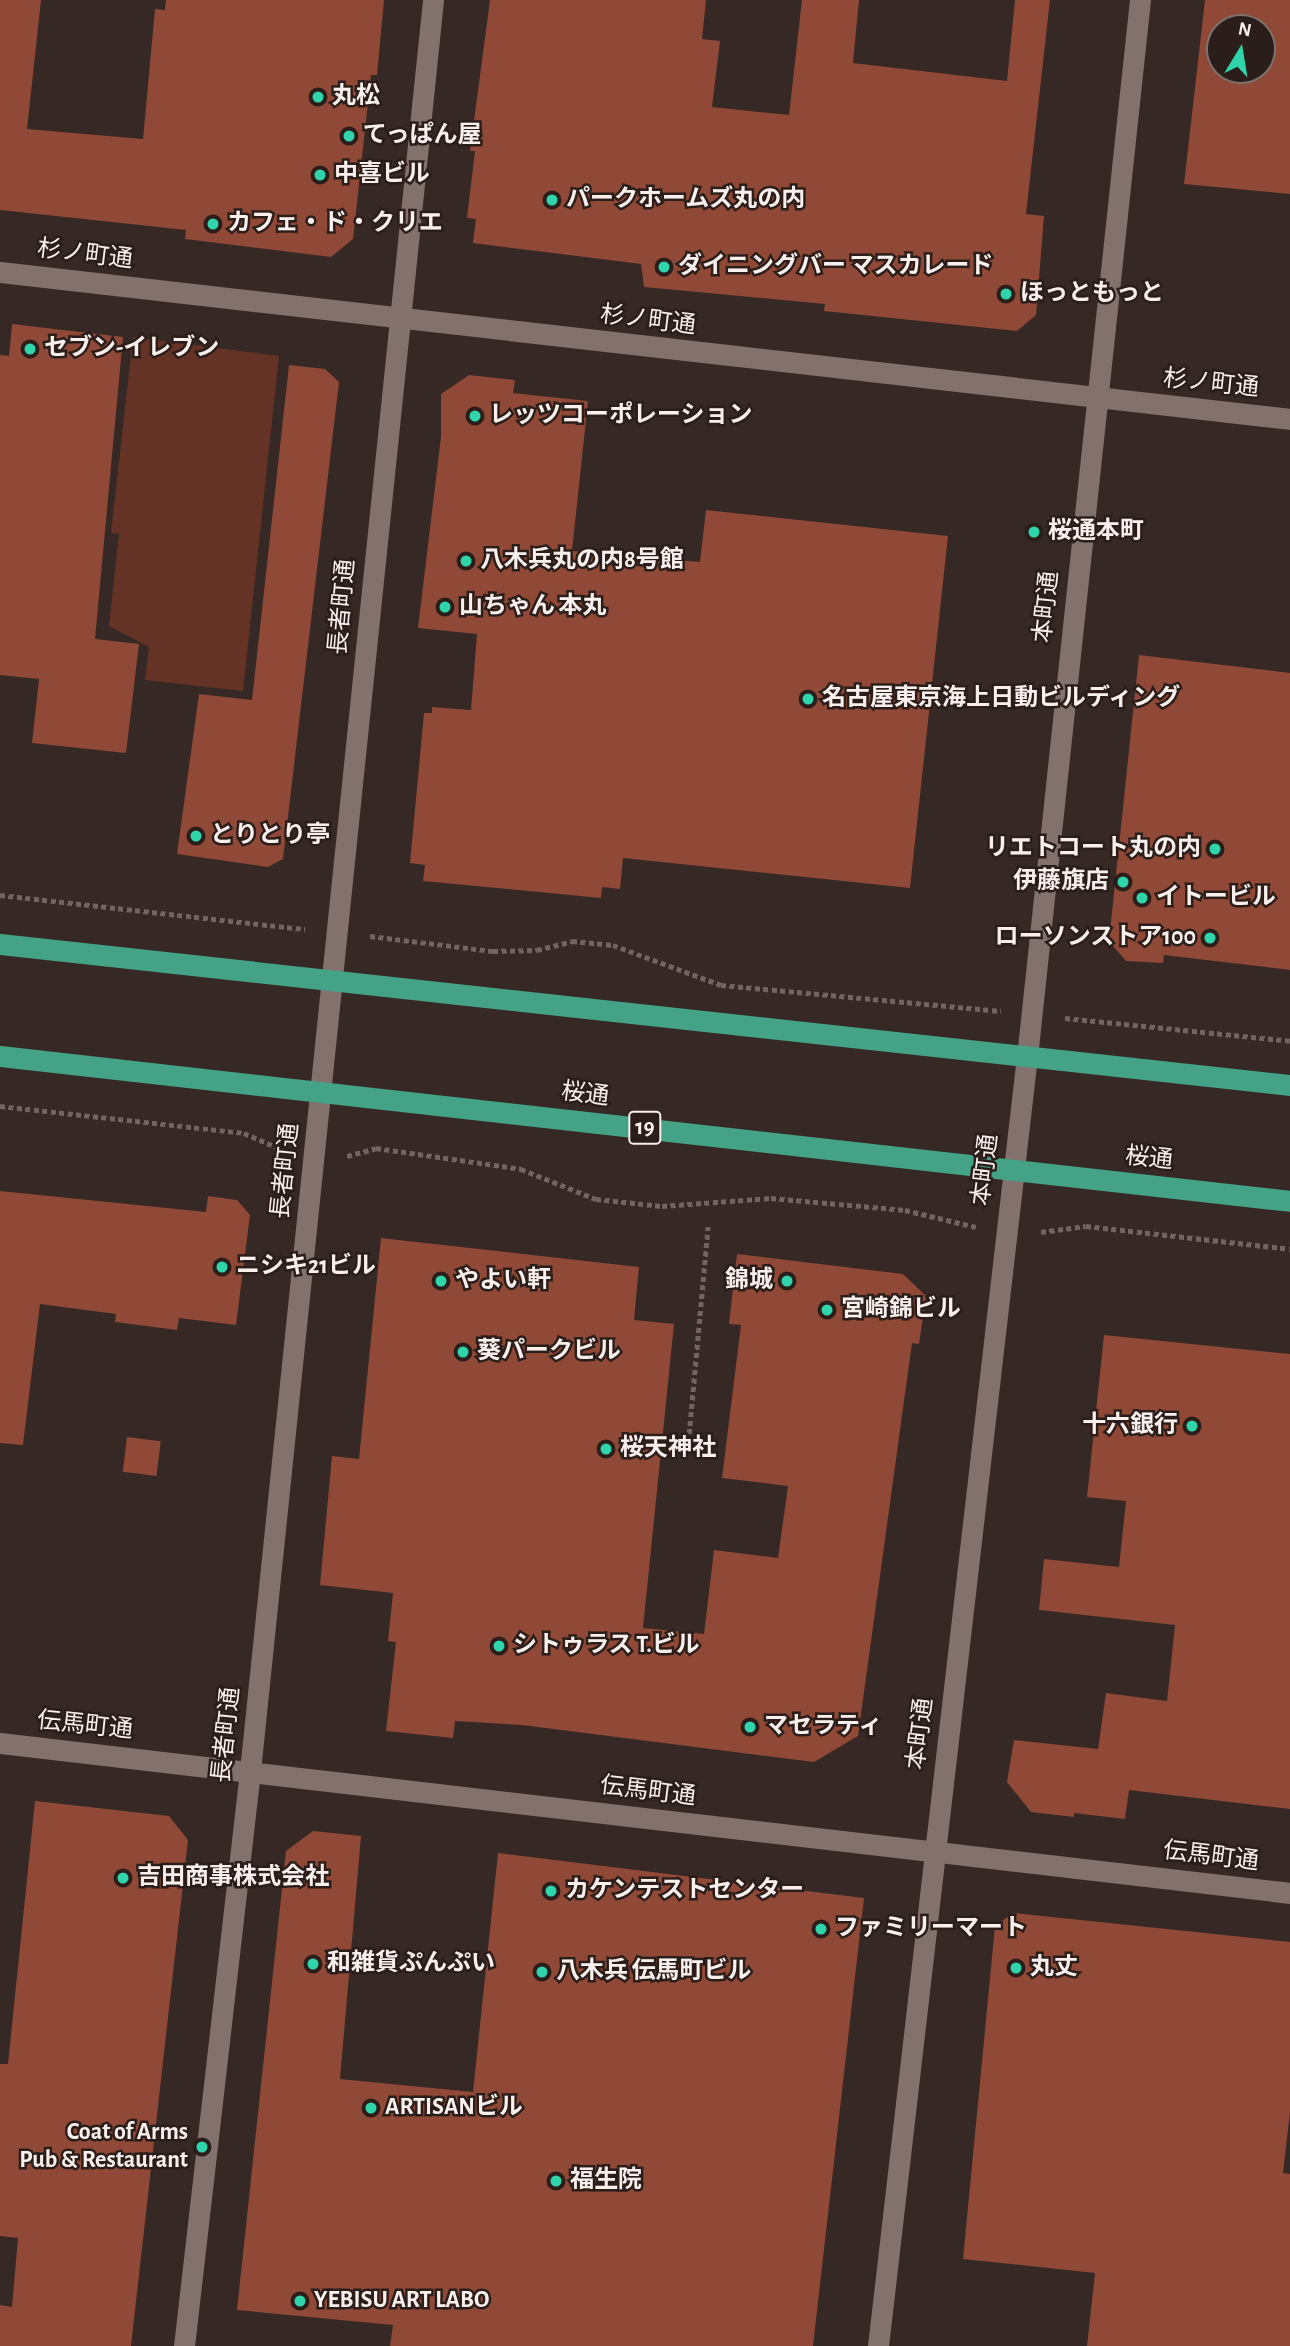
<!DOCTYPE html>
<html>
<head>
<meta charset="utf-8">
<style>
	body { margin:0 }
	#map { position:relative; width:1290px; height:2346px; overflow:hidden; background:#362824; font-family:"Alegreya Sans","Noto Sans JP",sans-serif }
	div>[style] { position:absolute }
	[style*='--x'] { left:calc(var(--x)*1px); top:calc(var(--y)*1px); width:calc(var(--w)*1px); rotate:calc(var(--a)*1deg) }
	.green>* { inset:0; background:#653326 }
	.building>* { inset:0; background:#8f4936; transform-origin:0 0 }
	.path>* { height:4.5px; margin-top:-2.25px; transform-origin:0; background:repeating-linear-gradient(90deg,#716461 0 5px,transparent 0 8.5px) }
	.minor>* { height:21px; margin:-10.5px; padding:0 10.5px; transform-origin:10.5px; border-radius:10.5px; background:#82716d }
	.tertiary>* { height:21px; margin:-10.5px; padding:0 10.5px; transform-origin:10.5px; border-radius:10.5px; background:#82716d }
	.trunk>* { height:21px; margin:-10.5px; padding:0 10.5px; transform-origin:10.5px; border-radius:10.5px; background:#44a286 }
	.dots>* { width:19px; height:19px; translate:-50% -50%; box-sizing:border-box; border:4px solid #2b1e1a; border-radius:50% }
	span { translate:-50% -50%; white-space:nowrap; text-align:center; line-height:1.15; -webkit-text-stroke:5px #2b1e1a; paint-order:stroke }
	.shield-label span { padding:2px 5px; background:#2b1e1a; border:2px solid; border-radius:5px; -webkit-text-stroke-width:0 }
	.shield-label { font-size:23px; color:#f9f0ed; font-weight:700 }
	.poi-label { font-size:24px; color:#f9f0ed; font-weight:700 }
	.left { translate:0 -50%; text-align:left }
	.right { translate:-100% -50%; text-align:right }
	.street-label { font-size:24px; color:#f9f0ed }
	.north { position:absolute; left:1206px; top:14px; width:70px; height:70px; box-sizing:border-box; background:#2b1e1a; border:2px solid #7d726e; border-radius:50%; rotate:11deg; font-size:19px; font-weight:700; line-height:28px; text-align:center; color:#f9f0ed }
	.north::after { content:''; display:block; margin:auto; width:24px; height:32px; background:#30d4aa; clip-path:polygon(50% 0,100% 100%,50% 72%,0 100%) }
</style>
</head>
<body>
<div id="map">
	<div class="green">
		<i style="clip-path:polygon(133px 337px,279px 356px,243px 691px,145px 680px,149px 647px,109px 626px,119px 534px,111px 533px)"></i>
	</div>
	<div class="building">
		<i style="clip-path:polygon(0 0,41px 0,27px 129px,143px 139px,155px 9px,165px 10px,166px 0,384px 0,377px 75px,371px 75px,353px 239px,331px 257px,185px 239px,186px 230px,0 210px)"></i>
		<i style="clip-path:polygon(490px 0,706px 0,702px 39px,720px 41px,712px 107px,789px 115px,802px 0,859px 0,853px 63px,1007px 81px,1015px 0,1050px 0,1026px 214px,1044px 216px,1036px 315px,1017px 331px,824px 311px,825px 304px,644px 287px,641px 264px,473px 243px,476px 219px,467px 218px,475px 151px,470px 151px)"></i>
		<i style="clip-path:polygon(evenodd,1205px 0,1290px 0,1290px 194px,1184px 184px,1205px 0,1220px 28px,1262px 28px,1262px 70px,1220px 70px,1220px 28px)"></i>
		<i style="clip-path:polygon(12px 324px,123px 337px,95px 639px,139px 644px,126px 753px,32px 743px,39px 679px,0 675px,0 355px,9px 356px)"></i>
		<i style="clip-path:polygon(289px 365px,325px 369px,339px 382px,283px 859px,268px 867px,177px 854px,199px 694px,252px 700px)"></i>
		<i style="clip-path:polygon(469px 375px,515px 380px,513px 393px,588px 401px,572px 551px,700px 562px,706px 510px,948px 536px,910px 888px,623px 858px,620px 889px,602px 887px,601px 898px,423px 881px,425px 865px,410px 863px,424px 713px,432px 713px,432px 707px,471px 710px,477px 634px,418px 628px,441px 437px,441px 394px)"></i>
		<i style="clip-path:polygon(1139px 655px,1290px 673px,1290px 970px,1164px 955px,1163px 963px,1126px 961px,1109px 941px)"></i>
		<i style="clip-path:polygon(0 1191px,206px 1212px,208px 1196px,237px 1200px,250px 1215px,236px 1325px,179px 1318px,177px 1330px,115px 1322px,116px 1314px,40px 1304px,23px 1445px,0 1443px)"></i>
		<i style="clip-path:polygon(381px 1238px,639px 1267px,634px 1320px,674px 1324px,643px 1628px,704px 1634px,714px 1550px,778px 1558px,788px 1486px,722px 1478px,741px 1325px,729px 1324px,737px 1254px,903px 1274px,926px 1296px,919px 1344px,912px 1343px,858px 1736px,814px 1762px,522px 1725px,455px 1721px,453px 1738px,386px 1731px,396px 1642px,388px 1641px,393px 1593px,320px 1585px,332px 1456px,359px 1459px)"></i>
		<i style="clip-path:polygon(1104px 1335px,1290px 1354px,1290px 1809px,1129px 1790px,1125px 1819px,1074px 1813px,1074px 1817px,1031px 1812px,1007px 1782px,1014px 1740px,1098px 1749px,1106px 1693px,1167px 1701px,1175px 1625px,1039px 1610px,1044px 1559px,1119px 1567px,1126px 1501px,1087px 1497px)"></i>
		<i style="left:127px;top:1437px;width:34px;height:35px;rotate:7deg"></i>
		<i style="clip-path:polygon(35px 1801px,169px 1816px,188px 1840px,131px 2346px,0 2346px,0 2305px,12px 2307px,18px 2238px,0 2236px,0 2064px,8px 2064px)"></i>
		<i style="clip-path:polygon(313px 1831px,361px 1836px,340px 2079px,473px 2092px,498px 1853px,864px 1898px,813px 2346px,390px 2346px,393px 2325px,237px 2310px,286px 1851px)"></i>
		<i style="clip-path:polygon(1013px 1913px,1290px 1942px,1290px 2112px,1283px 2173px,1290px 2174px,1290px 2346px,1087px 2346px,1095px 2273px,963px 2259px,995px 1926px)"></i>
	</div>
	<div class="path">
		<i style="--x:0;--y:895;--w:307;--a:6.4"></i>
		<i style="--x:370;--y:936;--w:124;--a:7"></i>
		<i style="--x:493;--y:951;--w:44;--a:-1.3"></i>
		<i style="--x:537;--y:950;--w:36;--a:-14"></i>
		<i style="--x:572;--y:941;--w:41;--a:5.6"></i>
		<i style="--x:613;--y:945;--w:115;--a:20.3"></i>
		<i style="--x:721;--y:985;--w:281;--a:5.3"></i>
		<i style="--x:1065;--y:1018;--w:226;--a:5.8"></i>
		<i style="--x:0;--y:1106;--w:245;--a:6.3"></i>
		<i style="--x:244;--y:1133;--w:40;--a:23.4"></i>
		<i style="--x:347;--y:1156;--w:30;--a:-15"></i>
		<i style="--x:376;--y:1148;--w:147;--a:8.2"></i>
		<i style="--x:521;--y:1169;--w:81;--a:21.8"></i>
		<i style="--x:596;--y:1199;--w:66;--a:6.1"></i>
		<i style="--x:662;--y:1206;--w:109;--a:-4.2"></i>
		<i style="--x:771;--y:1198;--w:135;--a:5.1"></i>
		<i style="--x:905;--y:1210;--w:73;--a:13.5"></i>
		<i style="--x:1041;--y:1232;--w:45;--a:-7.6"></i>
		<i style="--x:1086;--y:1226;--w:205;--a:6.4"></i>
		<i style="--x:689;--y:1434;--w:208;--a:-84.8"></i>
	</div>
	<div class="minor">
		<i style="--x:0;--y:272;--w:1298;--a:6.5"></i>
		<i style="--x:0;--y:1743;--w:1299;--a:6.63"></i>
		<i style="--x:184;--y:2346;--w:579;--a:-83.45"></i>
		<i style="--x:250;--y:1771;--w:1780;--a:-84.1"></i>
	</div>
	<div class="tertiary">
		<i style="--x:878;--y:2346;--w:1298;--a:-83.41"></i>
		<i style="--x:1027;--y:1057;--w:1063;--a:-83.9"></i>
	</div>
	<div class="trunk">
		<i style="--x:0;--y:944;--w:1298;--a:6.24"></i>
		<i style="--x:0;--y:1056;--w:1298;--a:6.41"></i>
	</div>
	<div class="dots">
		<i style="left:318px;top:97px;background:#30d4aa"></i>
		<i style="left:349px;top:136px;background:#30d4aa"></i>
		<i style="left:320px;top:175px;background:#30d4aa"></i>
		<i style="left:552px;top:200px;background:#30d4aa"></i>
		<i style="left:213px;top:224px;background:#30d4aa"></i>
		<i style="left:664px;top:267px;background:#30d4aa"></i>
		<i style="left:1006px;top:294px;background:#30d4aa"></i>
		<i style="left:30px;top:349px;background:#30d4aa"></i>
		<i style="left:475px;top:416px;background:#30d4aa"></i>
		<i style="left:1034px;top:532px;background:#30d4aa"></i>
		<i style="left:466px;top:561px;background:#30d4aa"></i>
		<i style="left:445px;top:607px;background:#30d4aa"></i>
		<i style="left:808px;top:699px;background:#30d4aa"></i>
		<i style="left:196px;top:836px;background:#30d4aa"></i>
		<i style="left:1215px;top:849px;background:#30d4aa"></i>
		<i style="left:1123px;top:882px;background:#30d4aa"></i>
		<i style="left:1142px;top:898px;background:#30d4aa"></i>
		<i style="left:1210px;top:938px;background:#30d4aa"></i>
		<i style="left:222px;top:1267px;background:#30d4aa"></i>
		<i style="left:441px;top:1281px;background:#30d4aa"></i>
		<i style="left:787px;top:1281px;background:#30d4aa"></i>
		<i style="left:827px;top:1310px;background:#30d4aa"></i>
		<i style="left:463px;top:1352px;background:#30d4aa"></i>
		<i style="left:1192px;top:1426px;background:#30d4aa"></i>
		<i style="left:606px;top:1449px;background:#30d4aa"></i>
		<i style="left:499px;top:1646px;background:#30d4aa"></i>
		<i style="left:750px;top:1727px;background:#30d4aa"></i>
		<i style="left:123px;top:1878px;background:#30d4aa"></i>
		<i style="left:551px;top:1891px;background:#30d4aa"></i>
		<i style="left:821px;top:1929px;background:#30d4aa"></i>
		<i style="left:313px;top:1964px;background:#30d4aa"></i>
		<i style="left:1016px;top:1968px;background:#30d4aa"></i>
		<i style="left:542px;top:1972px;background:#30d4aa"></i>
		<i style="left:371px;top:2108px;background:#30d4aa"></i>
		<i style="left:202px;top:2147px;background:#30d4aa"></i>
		<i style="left:556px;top:2181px;background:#30d4aa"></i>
		<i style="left:300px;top:2301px;background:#30d4aa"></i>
	</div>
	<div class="shield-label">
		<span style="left:645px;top:1128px">19</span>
	</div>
	<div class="poi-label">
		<span class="left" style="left:332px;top:97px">丸松</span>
		<span class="left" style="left:363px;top:136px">てっぱん屋</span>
		<span class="left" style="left:334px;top:175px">中喜ビル</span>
		<span class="left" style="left:566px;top:200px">パークホームズ丸の内</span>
		<span class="left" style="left:227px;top:224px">カフェ・ド・クリエ</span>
		<span class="left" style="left:678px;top:267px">ダイニングバー マスカレード</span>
		<span class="left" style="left:1020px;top:294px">ほっともっと</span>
		<span class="left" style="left:44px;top:349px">セブン-イレブン</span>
		<span class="left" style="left:489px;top:416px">レッツコーポレーション</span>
		<span class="left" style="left:1048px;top:532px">桜通本町</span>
		<span class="left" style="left:480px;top:561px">八木兵丸の内8号館</span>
		<span class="left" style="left:459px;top:607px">山ちゃん 本丸</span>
		<span class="left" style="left:822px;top:699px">名古屋東京海上日動ビルディング</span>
		<span class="left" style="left:210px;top:836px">とりとり亭</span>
		<span class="right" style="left:1201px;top:849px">リエトコート丸の内</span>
		<span class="right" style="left:1109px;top:882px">伊藤旗店</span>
		<span class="left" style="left:1156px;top:898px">イトービル</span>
		<span class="right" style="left:1196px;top:938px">ローソンストア100</span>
		<span class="left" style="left:236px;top:1267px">ニシキ21ビル</span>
		<span class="left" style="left:455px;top:1281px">やよい軒</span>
		<span class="right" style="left:773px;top:1281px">錦城</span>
		<span class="left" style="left:841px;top:1310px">宮崎錦ビル</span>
		<span class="left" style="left:477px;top:1352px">葵パークビル</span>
		<span class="right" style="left:1178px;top:1426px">十六銀行</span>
		<span class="left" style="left:620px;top:1449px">桜天神社</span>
		<span class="left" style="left:513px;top:1646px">シトゥラス T.ビル</span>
		<span class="left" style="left:764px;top:1727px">マセラティ</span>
		<span class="left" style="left:137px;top:1878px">吉田商事株式会社</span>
		<span class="left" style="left:565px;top:1891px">カケンテストセンター</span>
		<span class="left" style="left:835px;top:1929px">ファミリーマート</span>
		<span class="left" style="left:327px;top:1964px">和雑貨ぷんぷい</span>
		<span class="left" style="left:1030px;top:1968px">丸丈</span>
		<span class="left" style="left:556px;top:1972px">八木兵 伝馬町ビル</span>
		<span class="left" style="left:385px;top:2108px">ARTISANビル</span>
		<span class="right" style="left:188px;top:2147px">Coat of Arms<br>Pub &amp; Restaurant</span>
		<span class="left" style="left:570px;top:2181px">福生院</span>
		<span class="left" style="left:314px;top:2301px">YEBISU ART LABO</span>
	</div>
	<div class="street-label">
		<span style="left:85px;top:255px;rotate:7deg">杉ノ町通</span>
		<span style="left:648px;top:321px;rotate:7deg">杉ノ町通</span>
		<span style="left:1211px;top:384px;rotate:6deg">杉ノ町通</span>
		<span style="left:343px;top:607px;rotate:-85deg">長者町通</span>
		<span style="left:1047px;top:607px;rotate:-84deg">本町通</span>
		<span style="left:585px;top:1095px;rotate:7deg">桜通</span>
		<span style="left:1149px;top:1159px;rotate:6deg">桜通</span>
		<span style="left:986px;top:1170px;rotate:-83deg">本町通</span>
		<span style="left:286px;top:1171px;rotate:-84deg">長者町通</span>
		<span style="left:85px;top:1726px;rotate:6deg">伝馬町通</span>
		<span style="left:921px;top:1734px;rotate:-83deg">本町通</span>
		<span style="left:227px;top:1735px;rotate:-84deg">長者町通</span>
		<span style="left:648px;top:1792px;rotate:7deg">伝馬町通</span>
		<span style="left:1211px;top:1857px;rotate:7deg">伝馬町通</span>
	</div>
	<div class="north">N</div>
</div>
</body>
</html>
